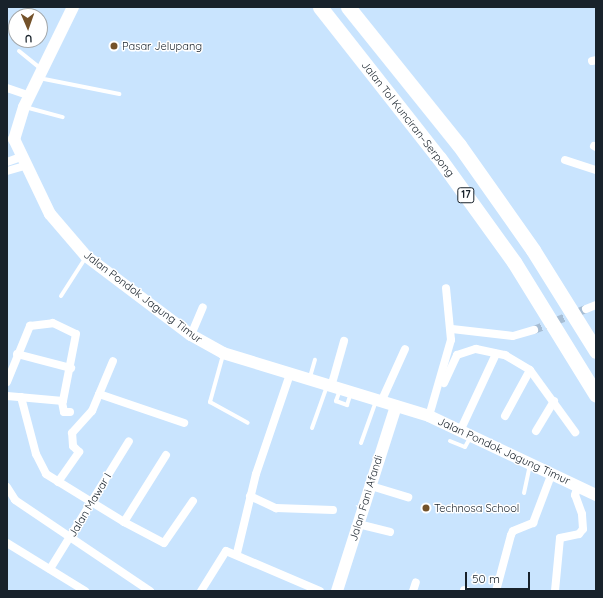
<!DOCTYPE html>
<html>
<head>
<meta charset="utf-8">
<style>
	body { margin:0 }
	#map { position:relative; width:603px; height:598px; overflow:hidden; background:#c9e4fe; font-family:Quicksand,sans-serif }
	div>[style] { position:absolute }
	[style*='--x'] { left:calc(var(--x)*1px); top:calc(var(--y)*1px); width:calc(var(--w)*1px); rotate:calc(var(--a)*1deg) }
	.street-tunnel>* { height:8px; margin-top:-4px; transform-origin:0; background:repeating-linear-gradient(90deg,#a6bdd4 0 8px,transparent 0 12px) }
	.lane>* { height:4px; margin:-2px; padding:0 2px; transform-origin:2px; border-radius:2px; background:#fff }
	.street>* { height:8px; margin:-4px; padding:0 4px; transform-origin:4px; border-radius:4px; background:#fff }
	.secondary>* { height:12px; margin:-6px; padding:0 6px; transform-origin:6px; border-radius:6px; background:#fff }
	.highway>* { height:15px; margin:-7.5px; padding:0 7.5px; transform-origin:7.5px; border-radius:7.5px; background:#fff }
	.dots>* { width:11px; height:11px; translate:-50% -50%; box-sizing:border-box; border:2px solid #fff; border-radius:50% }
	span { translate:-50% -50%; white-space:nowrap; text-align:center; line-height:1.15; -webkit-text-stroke:3px #fff; paint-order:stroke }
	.shield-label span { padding:1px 3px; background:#fff; border:1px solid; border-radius:3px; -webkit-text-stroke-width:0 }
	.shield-label { font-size:10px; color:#18222b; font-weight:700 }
	.poi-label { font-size:11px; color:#18222b }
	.left { translate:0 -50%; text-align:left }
	.street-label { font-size:11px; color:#18222b }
	.frame { position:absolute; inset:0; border:8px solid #18222b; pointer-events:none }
	.north { position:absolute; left:8px; top:8px; width:40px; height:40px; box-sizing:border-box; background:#fff; border:1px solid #a3a7aa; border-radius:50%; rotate:178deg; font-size:11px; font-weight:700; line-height:16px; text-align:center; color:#18222b }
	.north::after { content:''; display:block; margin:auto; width:14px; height:18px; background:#74522a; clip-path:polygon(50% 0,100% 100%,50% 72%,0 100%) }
	.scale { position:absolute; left:465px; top:572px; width:65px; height:18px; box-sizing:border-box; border:2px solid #18222b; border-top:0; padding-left:5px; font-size:12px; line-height:14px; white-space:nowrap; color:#18222b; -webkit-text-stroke:3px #fff; paint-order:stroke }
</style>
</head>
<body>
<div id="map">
	<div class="street-tunnel">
		<i style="--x:534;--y:330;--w:56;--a:-22"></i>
	</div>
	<div class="lane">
		<i style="--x:19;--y:51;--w:28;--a:39"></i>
		<i style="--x:39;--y:78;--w:82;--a:11.3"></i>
		<i style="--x:25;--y:107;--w:39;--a:15"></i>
		<i style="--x:61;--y:296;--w:46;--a:-57.3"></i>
		<i style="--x:223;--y:355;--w:49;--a:105.5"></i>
		<i style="--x:210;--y:402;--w:43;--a:28.9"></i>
		<i style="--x:310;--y:377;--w:18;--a:-74"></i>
		<i style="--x:340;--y:390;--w:12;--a:110"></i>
		<i style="--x:336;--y:401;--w:12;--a:20"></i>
		<i style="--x:347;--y:405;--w:13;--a:-72"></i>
		<i style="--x:312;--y:428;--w:45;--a:-70.3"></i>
		<i style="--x:450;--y:441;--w:16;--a:22"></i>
		<i style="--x:465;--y:447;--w:10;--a:-61"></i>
		<i style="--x:361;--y:443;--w:45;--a:-70.3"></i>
		<i style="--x:524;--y:493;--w:29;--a:-78"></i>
	</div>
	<div class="street">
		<i style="--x:592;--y:61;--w:4;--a:-14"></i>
		<i style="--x:7;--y:88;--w:24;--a:19"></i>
		<i style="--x:594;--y:146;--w:2;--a:27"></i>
		<i style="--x:565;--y:160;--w:33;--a:18"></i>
		<i style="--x:7;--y:162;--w:15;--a:-20"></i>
		<i style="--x:7;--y:171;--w:19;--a:-16"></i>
		<i style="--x:586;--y:309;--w:11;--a:-22"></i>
		<i style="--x:452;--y:329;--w:61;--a:6.5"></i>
		<i style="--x:513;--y:336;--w:22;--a:-16"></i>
		<i style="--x:191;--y:335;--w:30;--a:-67"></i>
		<i style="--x:17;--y:354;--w:56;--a:14.5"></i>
		<i style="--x:7;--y:382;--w:61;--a:-67.7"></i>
		<i style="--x:30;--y:326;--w:23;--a:-7"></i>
		<i style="--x:53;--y:323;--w:25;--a:26"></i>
		<i style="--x:76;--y:334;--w:68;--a:101"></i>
		<i style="--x:63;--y:401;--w:56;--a:-174.9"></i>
		<i style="--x:444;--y:383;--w:31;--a:-65"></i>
		<i style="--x:457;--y:355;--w:20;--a:-18"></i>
		<i style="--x:476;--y:349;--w:30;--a:12"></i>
		<i style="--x:505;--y:355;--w:29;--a:31"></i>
		<i style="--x:530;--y:370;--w:77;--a:54"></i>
		<i style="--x:331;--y:387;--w:48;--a:-74.2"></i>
		<i style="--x:99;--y:394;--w:90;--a:18.8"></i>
		<i style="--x:21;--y:397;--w:59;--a:75.3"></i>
		<i style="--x:36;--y:454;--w:22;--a:63"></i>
		<i style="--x:46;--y:474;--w:92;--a:31.6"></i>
		<i style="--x:124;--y:522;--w:45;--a:27.7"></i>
		<i style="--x:164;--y:543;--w:51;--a:-55.4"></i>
		<i style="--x:62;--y:402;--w:10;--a:79"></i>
		<i style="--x:64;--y:412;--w:6;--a:0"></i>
		<i style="--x:381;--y:402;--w:58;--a:-65.6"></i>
		<i style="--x:429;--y:416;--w:79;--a:-73.9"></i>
		<i style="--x:451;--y:340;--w:52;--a:-95.5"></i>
		<i style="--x:505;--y:416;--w:52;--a:-61.5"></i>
		<i style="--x:461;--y:429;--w:83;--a:-65"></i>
		<i style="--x:536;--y:431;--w:35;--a:-59"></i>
		<i style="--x:58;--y:482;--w:37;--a:-55"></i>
		<i style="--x:79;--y:452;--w:8;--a:-135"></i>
		<i style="--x:73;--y:446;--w:13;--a:-94"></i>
		<i style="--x:72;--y:433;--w:30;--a:-48"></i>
		<i style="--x:92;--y:411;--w:54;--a:-67.2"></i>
		<i style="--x:371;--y:486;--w:39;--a:17"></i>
		<i style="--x:7;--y:487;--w:15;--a:58"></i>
		<i style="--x:15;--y:500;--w:163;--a:34"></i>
		<i style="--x:250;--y:496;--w:29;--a:25"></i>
		<i style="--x:276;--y:508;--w:57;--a:2"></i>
		<i style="--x:124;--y:522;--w:79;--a:-57.9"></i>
		<i style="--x:358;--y:524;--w:33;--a:14"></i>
		<i style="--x:7;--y:543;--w:92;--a:31.6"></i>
		<i style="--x:237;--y:553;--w:81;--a:-76.5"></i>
		<i style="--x:256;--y:474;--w:106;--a:-71.2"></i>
		<i style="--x:50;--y:569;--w:150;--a:-58.3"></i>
		<i style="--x:464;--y:590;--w:3;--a:18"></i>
		<i style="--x:201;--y:591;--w:47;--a:-58"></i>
		<i style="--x:226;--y:551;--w:102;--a:23.1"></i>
		<i style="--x:413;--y:591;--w:9;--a:-72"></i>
		<i style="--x:496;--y:591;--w:58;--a:-75"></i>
		<i style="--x:511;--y:535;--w:4;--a:-63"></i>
		<i style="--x:513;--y:531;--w:22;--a:-22"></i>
		<i style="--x:533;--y:523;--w:53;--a:-69.2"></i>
		<i style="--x:555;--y:591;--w:53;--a:-84.6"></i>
		<i style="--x:560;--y:538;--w:19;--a:-12"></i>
		<i style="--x:579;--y:534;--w:6;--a:-51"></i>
		<i style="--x:583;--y:529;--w:15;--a:-94"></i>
		<i style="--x:582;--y:514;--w:20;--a:-110"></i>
		<i style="--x:575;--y:495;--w:10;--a:-73"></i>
	</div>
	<div class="secondary">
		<i style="--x:73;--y:7;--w:111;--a:116.1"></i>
		<i style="--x:24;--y:107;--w:34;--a:107"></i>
		<i style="--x:14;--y:139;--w:83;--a:64.4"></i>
		<i style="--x:50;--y:214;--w:55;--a:49.4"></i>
		<i style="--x:86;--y:256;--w:131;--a:37"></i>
		<i style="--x:191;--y:335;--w:37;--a:29"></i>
		<i style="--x:223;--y:353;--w:215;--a:17"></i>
		<i style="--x:429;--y:416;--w:185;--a:25.3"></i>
		<i style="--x:337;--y:591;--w:194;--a:-72.3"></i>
	</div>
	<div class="highway">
		<i style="--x:320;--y:7;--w:192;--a:51.8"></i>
		<i style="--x:439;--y:158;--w:128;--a:54.2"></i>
		<i style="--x:514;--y:262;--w:156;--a:58.3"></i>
		<i style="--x:348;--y:7;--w:177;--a:51.2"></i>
		<i style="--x:459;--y:145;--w:128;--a:54.8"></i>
		<i style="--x:533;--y:250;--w:119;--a:58"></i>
	</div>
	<div class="dots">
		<i style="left:114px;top:46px;background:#74522a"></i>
		<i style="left:426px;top:508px;background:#74522a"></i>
	</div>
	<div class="shield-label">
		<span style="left:466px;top:195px">17</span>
	</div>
	<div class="poi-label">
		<span class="left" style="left:122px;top:46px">Pasar Jelupang</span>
		<span class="left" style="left:434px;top:508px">Technosa School</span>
	</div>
	<div class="street-label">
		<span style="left:408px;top:119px;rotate:52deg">Jalan Tol Kunciran–Serpong</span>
		<span style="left:143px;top:297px;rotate:37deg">Jalan Pondok Jagung Timur</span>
		<span style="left:504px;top:451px;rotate:25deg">Jalan Pondok Jagung Timur</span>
		<span style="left:366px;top:498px;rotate:-73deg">Jalan Fani Afandi</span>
		<span style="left:90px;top:505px;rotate:-59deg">Jalan Mawar I</span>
	</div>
	<div class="frame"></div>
	<div class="north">U</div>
	<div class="scale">50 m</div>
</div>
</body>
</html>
